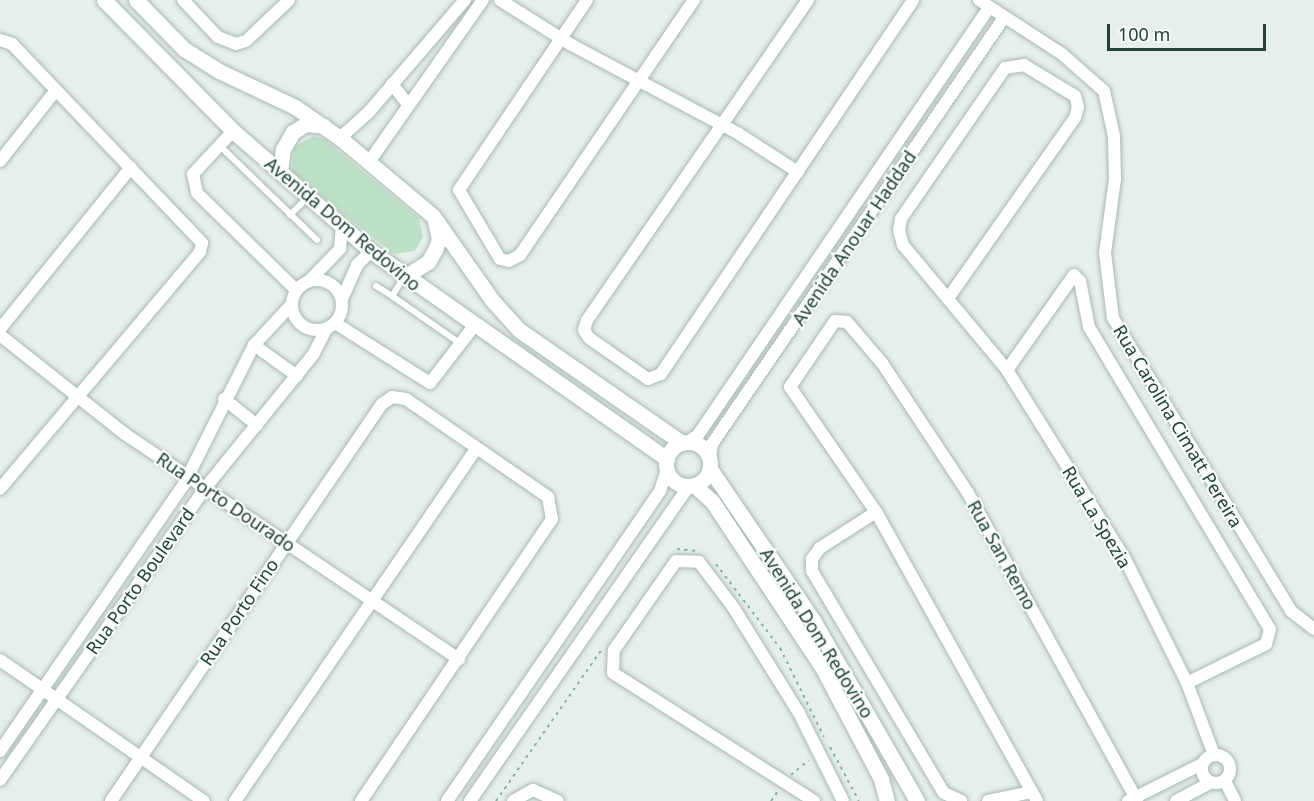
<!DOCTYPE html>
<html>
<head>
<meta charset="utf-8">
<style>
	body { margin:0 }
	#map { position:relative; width:1314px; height:801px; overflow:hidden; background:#e6efeb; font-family:"Noto Sans",sans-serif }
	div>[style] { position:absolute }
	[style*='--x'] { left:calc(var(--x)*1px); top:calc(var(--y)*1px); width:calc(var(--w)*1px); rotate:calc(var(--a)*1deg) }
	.green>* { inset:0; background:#bfe0c8 }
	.path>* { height:2px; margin-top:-1px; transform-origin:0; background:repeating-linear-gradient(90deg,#86b3a5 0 3px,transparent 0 7.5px) }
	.roads { filter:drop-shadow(0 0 2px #a8b8b2) drop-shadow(0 0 2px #a8b8b2) }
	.service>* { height:6px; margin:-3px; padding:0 3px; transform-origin:3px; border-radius:3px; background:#fff }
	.minor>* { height:12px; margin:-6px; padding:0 6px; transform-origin:6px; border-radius:6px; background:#fff }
	.minor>.ring { margin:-6px; padding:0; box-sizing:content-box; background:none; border:12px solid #fff; border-radius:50% }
	.tertiary>* { height:15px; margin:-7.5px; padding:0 7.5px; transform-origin:7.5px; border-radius:7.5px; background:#fff }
	.tertiary>.ring { margin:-7.5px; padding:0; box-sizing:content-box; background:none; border:15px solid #fff; border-radius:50% }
	span { translate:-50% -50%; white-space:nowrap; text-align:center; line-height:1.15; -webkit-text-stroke:4.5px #f7fbf9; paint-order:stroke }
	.street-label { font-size:18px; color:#24423a }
	.scale { position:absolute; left:1107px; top:24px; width:159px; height:27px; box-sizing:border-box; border:3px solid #24423a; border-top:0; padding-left:8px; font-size:18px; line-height:21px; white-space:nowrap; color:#24423a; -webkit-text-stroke:4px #f7fbf9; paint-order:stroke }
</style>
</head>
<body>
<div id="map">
	<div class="green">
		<i style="clip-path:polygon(313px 136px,324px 139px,419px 218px,423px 237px,415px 251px,393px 254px,292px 172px,294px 147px)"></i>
	</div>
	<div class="path">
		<i style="--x:677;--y:549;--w:20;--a:6"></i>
		<i style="--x:716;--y:564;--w:106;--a:52.7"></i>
		<i style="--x:780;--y:648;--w:99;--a:63.7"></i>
		<i style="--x:830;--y:747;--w:61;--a:61.8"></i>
		<i style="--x:791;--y:775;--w:23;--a:-40"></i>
		<i style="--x:496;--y:801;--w:185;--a:-55.1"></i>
		<i style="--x:771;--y:801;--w:12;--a:-55"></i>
	</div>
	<div class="roads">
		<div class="service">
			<i style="--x:220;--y:146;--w:135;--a:44.1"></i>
			<i style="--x:290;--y:215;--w:25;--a:-45"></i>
			<i style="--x:404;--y:277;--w:22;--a:122"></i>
			<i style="--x:392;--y:296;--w:84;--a:34.8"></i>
			<i style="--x:376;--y:286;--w:19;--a:32"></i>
		</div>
		<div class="minor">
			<i style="--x:183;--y:0;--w:51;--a:46.6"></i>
			<i style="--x:218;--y:37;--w:19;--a:21"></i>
			<i style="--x:236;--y:44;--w:10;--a:-17"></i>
			<i style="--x:246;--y:41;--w:59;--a:-43.6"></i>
			<i style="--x:500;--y:0;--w:83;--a:32.2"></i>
			<i style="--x:570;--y:44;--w:191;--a:28"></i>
			<i style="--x:739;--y:134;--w:70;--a:32.8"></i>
			<i style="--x:587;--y:0;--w:229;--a:124"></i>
			<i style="--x:459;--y:190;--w:80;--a:59.3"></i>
			<i style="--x:500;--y:259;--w:9;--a:13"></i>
			<i style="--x:509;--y:261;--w:13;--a:-29"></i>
			<i style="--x:520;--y:255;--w:309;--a:-55.7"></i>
			<i style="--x:808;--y:0;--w:389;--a:124.6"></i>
			<i style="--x:587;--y:320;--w:10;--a:107"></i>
			<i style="--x:584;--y:330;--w:9;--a:58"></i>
			<i style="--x:589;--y:338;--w:72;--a:34.8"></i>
			<i style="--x:648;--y:379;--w:14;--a:-21"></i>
			<i style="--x:661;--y:374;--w:451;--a:-56"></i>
			<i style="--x:979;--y:0;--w:99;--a:33"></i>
			<i style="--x:1062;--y:54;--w:56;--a:41.4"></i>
			<i style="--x:1104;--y:91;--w:46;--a:77.5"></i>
			<i style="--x:1114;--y:136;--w:43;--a:88.7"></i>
			<i style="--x:1115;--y:179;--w:75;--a:97.7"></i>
			<i style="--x:1105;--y:253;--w:65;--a:83"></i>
			<i style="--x:1113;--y:318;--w:343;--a:58.7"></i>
			<i style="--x:1291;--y:611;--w:29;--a:38"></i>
			<i style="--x:0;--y:40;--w:13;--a:18"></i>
			<i style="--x:12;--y:44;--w:275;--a:46.3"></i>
			<i style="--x:202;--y:243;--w:9;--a:103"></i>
			<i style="--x:200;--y:252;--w:310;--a:130.2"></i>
			<i style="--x:392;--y:84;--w:24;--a:52"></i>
			<i style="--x:233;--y:131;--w:59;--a:132.9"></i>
			<i style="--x:193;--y:174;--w:19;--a:78"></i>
			<i style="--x:197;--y:193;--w:139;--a:44.4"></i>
			<i style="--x:340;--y:138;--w:38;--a:-42"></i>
			<i style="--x:368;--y:113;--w:149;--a:-49.4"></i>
			<i style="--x:0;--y:161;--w:90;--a:-51.7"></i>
			<i style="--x:369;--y:162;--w:198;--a:-54.9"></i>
			<i class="ring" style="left:292px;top:280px;width:38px;height:38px"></i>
			<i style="--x:309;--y:281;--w:45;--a:-45.9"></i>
			<i style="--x:340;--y:249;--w:22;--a:-85"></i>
			<i style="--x:949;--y:297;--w:219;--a:-54.9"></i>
			<i style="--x:1075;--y:118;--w:11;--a:-75"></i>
			<i style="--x:1078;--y:107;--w:11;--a:-105"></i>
			<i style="--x:1075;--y:96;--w:60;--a:-148.7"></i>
			<i style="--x:1024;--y:65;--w:19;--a:171"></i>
			<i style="--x:1005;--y:68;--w:183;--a:124.6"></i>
			<i style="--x:901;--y:219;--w:11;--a:100"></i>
			<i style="--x:899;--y:230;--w:16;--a:75"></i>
			<i style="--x:903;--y:245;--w:163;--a:50.2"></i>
			<i style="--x:1007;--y:370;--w:221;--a:58"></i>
			<i style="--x:1124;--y:557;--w:141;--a:63.4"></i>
			<i style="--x:1187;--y:683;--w:77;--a:69.4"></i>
			<i style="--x:342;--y:299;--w:37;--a:-66"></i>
			<i style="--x:357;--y:265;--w:20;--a:-45"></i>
			<i style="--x:335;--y:323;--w:112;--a:32.3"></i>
			<i style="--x:430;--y:383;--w:72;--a:-52.3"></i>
			<i style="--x:0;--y:329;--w:208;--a:-51"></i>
			<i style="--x:0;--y:335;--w:159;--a:38.4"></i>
			<i style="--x:125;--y:434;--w:403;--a:34"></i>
			<i style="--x:254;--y:345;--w:53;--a:35.8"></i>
			<i style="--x:1007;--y:370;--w:116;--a:-54.8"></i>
			<i style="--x:1074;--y:275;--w:8;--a:45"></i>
			<i style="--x:1080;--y:281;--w:47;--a:78.9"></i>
			<i style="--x:1089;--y:327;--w:352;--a:59.1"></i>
			<i style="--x:1270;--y:629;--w:16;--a:105"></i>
			<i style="--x:1266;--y:644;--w:88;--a:153.7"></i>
			<i style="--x:224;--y:399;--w:42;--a:38.2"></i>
			<i style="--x:688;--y:442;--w:12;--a:-35"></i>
			<i style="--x:698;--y:435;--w:515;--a:-55.75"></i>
			<i style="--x:710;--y:458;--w:14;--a:-82"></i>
			<i style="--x:712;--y:444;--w:515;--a:-55.6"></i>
			<i style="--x:876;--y:512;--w:67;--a:147.3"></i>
			<i style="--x:820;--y:548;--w:14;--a:126"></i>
			<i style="--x:812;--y:559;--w:12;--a:90"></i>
			<i style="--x:812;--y:571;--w:258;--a:59.3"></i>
			<i style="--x:944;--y:793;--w:19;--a:25"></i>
			<i style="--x:0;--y:660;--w:248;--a:34.7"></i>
			<i style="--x:0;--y:751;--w:322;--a:-55.4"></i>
			<i style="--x:183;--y:486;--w:158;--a:-63.3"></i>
			<i style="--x:254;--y:345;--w:54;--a:-47.2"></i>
			<i class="ring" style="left:1202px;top:755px;width:16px;height:16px"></i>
			<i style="--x:0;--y:780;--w:358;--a:-54.9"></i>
			<i style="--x:206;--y:487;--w:170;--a:-51"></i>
			<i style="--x:313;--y:355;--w:30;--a:-63"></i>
			<i style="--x:1225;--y:781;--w:22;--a:63"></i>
			<i style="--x:111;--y:801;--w:481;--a:-55.7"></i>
			<i style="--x:382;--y:404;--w:12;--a:-35"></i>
			<i style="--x:392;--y:397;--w:14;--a:8"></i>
			<i style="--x:406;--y:399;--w:173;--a:34.6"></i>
			<i style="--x:548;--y:497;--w:22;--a:80"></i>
			<i style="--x:552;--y:519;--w:341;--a:124.1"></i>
			<i style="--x:235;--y:801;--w:428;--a:-55.6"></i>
			<i style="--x:447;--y:801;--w:376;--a:-55.5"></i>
			<i style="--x:660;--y:491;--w:22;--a:-72"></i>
			<i style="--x:470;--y:801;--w:384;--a:-55.2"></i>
			<i style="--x:513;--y:801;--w:23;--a:-29"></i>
			<i style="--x:533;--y:790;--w:27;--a:24"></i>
			<i style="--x:814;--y:801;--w:238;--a:-147.5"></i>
			<i style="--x:613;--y:673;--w:23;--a:-88"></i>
			<i style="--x:614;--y:650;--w:108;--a:-55.1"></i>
			<i style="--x:676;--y:561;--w:23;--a:2"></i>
			<i style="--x:699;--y:562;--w:56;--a:52.9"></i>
			<i style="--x:733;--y:607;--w:125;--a:58.1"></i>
			<i style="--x:799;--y:713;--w:98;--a:63.4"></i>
			<i style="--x:988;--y:801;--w:45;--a:-11.6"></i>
			<i style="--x:1037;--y:801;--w:331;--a:-119.1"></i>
			<i style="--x:876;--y:512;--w:152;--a:-124.5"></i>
			<i style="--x:790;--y:387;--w:80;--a:-55.7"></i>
			<i style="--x:835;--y:321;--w:12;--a:5"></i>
			<i style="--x:847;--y:322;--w:54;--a:49.5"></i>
			<i style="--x:882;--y:363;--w:156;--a:56.5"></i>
			<i style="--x:968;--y:493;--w:351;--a:61.2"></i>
			<i style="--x:1128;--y:801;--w:83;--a:-26.6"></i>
			<i style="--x:1176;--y:801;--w:38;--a:-28"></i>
		</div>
		<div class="tertiary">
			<i style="--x:104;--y:0;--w:184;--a:45.4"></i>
			<i style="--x:233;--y:131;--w:183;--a:41"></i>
			<i style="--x:371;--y:251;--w:362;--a:35.1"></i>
			<i style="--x:136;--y:0;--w:69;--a:45.6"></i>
			<i style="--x:184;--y:49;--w:41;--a:32.2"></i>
			<i style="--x:219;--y:71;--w:84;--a:25.3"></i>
			<i style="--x:295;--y:107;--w:55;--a:34.6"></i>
			<i style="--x:340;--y:138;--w:121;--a:40"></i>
			<i style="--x:433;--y:216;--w:103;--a:54.9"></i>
			<i style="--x:492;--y:300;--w:40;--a:48"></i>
			<i style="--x:519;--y:330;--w:198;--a:34.7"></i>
			<i style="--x:280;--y:172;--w:23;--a:-83"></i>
			<i style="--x:283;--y:149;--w:20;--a:-60"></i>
			<i style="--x:293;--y:132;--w:15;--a:-32"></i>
			<i style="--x:306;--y:124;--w:18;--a:6"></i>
			<i style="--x:404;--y:277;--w:28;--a:-32"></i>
			<i style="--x:428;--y:262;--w:14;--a:-60"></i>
			<i style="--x:435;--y:250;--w:12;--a:-70"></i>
			<i style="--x:439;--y:239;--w:18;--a:-103"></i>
			<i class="ring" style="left:666px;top:442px;width:29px;height:29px"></i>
			<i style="--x:710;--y:469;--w:183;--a:55.7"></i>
			<i style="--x:813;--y:620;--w:209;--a:60.1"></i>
			<i style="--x:694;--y:485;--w:24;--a:42"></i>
			<i style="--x:712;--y:501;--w:199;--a:56.5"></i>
			<i style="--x:822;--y:667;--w:127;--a:62.2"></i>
			<i style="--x:881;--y:779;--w:23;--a:75"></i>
		</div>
	</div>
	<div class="street-label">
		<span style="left:343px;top:224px;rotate:40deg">Avenida Dom Redovino</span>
		<span style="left:854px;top:238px;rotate:-56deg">Avenida Anouar Haddad</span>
		<span style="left:1178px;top:426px;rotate:59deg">Rua Carolina Cimatt Pereira</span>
		<span style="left:226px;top:502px;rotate:34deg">Rua Porto Dourado</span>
		<span style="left:1097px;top:517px;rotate:59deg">Rua La Spezia</span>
		<span style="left:1002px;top:555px;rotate:61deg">Rua San Remo</span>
		<span style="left:140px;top:581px;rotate:-55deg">Rua Porto Boulevard</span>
		<span style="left:239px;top:612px;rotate:-56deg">Rua Porto Fino</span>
		<span style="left:817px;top:633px;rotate:58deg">Avenida Dom Redovino</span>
	</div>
	<div class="scale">100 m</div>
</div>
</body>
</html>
